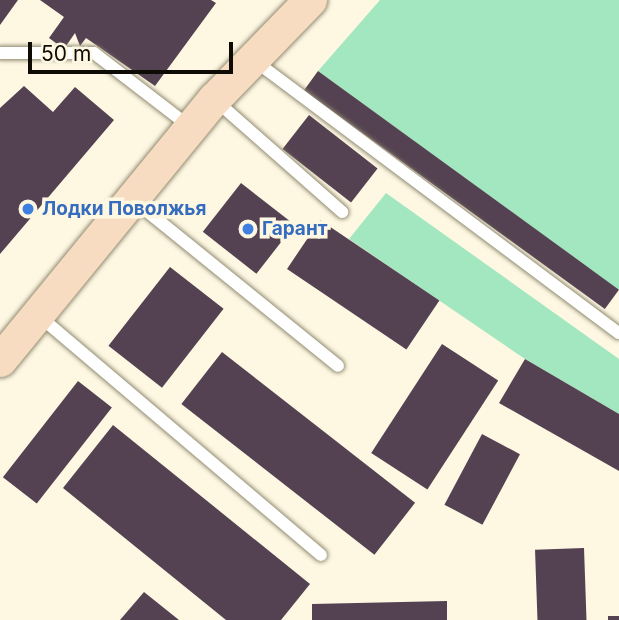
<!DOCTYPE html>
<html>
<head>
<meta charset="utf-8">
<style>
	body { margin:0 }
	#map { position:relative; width:619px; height:620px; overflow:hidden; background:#fef8e3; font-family:Inter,sans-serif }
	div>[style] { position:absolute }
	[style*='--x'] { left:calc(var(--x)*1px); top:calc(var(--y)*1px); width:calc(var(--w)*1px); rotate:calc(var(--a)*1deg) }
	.green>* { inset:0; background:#a3e7c0 }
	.building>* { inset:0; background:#544252; transform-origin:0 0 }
	.roads { filter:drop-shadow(0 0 2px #918b72) drop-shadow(0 0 2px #918b72) }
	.lane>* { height:12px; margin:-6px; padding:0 6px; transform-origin:6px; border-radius:6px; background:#fff }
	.secondary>* { height:33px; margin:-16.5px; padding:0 16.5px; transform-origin:16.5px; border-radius:16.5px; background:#f7dcc1 }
	.dots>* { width:19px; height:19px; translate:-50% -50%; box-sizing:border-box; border:4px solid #fef8e3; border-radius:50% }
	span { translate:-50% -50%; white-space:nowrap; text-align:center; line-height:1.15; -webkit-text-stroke:7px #fef8e3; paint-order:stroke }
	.shop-label { font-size:19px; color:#366cbe; font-weight:700 }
	.left { translate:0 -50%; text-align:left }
	.scale { position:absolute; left:28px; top:42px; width:205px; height:32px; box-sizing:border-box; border:4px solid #0e0b04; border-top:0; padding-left:9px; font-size:21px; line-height:24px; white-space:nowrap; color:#0e0b04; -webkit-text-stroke:5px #fef8e3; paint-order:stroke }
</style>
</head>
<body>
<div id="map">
	<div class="green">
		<i style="clip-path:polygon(380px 0,619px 0,619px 290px,318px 71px)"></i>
		<i style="clip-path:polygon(386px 193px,619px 359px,619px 414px,525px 359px,349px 239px)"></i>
	</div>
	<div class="building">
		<i style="clip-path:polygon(0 0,18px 0,0 25px)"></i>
		<i style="clip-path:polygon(40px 0,211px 0,216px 3px,155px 86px,86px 38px,80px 46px,75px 33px,64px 49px,49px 38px,64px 17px)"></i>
		<i style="left:318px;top:71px;width:372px;height:24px;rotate:36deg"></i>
		<i style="clip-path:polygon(24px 86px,53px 112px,75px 87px,114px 120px,0 254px,0 108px)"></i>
		<i style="left:309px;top:115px;width:87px;height:43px;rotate:38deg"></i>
		<i style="left:241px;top:183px;width:68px;height:62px;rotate:38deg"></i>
		<i style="left:320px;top:220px;width:144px;height:59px;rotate:34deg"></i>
		<i style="left:170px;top:267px;width:68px;height:100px;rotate:38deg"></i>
		<i style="left:442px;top:344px;width:67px;height:130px;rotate:33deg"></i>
		<i style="left:222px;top:352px;width:245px;height:66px;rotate:38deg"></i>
		<i style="clip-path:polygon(525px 359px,619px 414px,619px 471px,499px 403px)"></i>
		<i style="left:78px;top:381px;width:43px;height:122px;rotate:38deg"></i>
		<i style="clip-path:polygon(113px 425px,310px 584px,281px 620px,226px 620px,63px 488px)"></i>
		<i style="left:482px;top:434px;width:43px;height:80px;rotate:28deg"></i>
		<i style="left:584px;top:548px;width:72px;height:49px;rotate:88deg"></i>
		<i style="clip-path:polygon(144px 592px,179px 620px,120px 620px)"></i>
		<i style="clip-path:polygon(447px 601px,447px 620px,312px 620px,312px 604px)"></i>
		<i style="left:608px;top:616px;width:11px;height:4px"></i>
	</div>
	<div class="roads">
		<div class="lane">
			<i style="--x:0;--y:53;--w:94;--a:0"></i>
			<i style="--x:94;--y:53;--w:121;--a:37.6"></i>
			<i style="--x:255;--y:61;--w:454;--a:36.8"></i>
			<i style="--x:214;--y:99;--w:171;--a:41.4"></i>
			<i style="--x:132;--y:199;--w:265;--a:39"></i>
			<i style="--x:38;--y:315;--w:371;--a:40.3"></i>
		</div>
		<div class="secondary">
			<i style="--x:0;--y:360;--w:338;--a:-50.7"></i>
			<i style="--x:214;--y:99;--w:138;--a:-45.9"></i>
		</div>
	</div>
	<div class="dots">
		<i style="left:28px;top:209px;background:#3f7fe0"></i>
		<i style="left:248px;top:229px;background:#3f7fe0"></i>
	</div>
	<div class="shop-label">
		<span class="left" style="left:42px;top:209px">Лодки Поволжья</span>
		<span class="left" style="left:262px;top:229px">Гарант</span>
	</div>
	<div class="scale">50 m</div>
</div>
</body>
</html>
